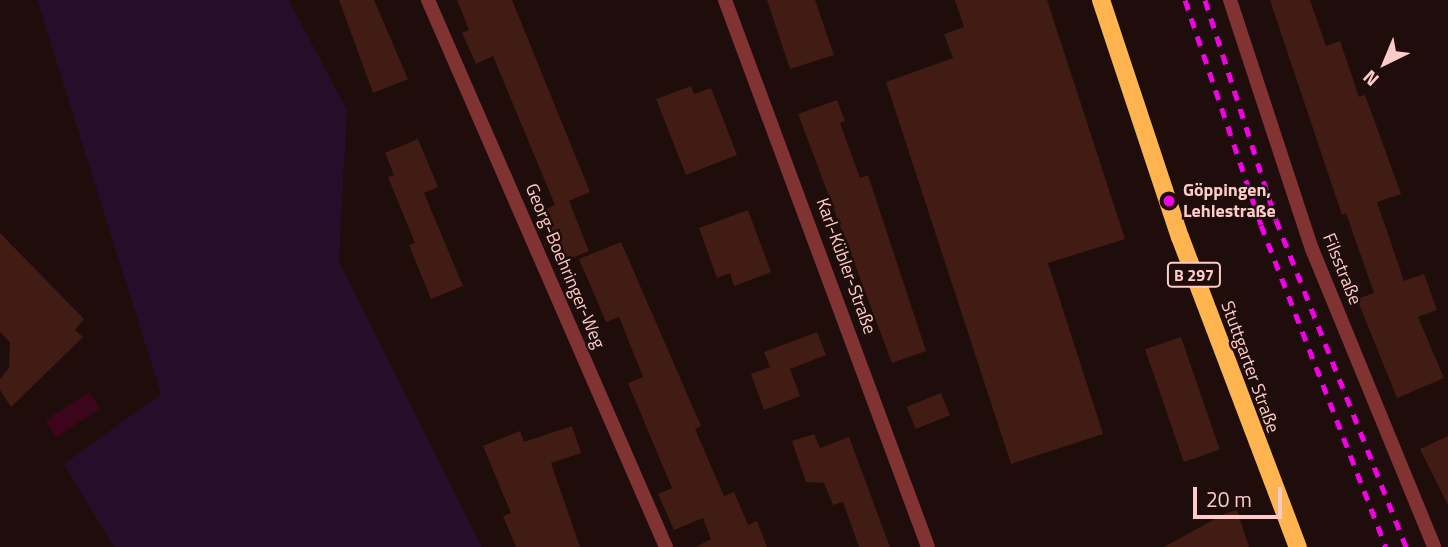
<!DOCTYPE html>
<html>
<head>
<meta charset="utf-8">
<style>
	body { margin:0 }
	#map { position:relative; width:1448px; height:547px; overflow:hidden; background:#1e0d0a; font-family:"Titillium Web",sans-serif }
	div>[style] { position:absolute }
	[style*='--x'] { left:calc(var(--x)*1px); top:calc(var(--y)*1px); width:calc(var(--w)*1px); rotate:calc(var(--a)*1deg) }
	.green>* { inset:0; background:#260d29 }
	.water>* { inset:0; background:#3c051c; transform-origin:0 0 }
	.building>* { inset:0; background:#411c15; transform-origin:0 0 }
	.minor>* { height:14px; margin:-7px; padding:0 7px; transform-origin:7px; border-radius:7px; background:#813233 }
	.primary>* { height:18px; margin:-9px; padding:0 9px; transform-origin:9px; border-radius:9px; background:#ffb54f }
	.rail>* { height:5px; margin-top:-2.5px; transform-origin:0; background:repeating-linear-gradient(90deg,#f300e6 0 10px,transparent 0 19px) }
	.dots>* { width:19px; height:19px; translate:-50% -50%; box-sizing:border-box; border:4px solid #1e0d0a; border-radius:50% }
	span { translate:-50% -50%; white-space:nowrap; text-align:center; line-height:1.15; -webkit-text-stroke:5px #1e0d0a; paint-order:stroke }
	.shield-label span { padding:2px 5px; background:#1e0d0a; border:2px solid; border-radius:5px; -webkit-text-stroke-width:0 }
	.shield-label { font-size:16px; color:#ffcbc8; font-weight:700 }
	.poi-label { font-size:18px; color:#ffcbc8; font-weight:700 }
	.left { translate:0 -50%; text-align:left }
	.street-label { font-size:18px; color:#ffcbc8 }
	.north { position:absolute; left:1350px; top:28px; width:70px; height:70px; -webkit-text-stroke:5px #1e0d0a; paint-order:stroke; rotate:223deg; font-size:19px; font-weight:700; line-height:28px; text-align:center; color:#ffcbc8 }
	.north::after { content:''; display:block; margin:auto; width:24px; height:32px; background:#ffcbc8; clip-path:polygon(50% 0,100% 100%,50% 72%,0 100%) }
	.scale { position:absolute; left:1193px; top:487px; width:89px; height:32px; box-sizing:border-box; border:4px solid #ffcbc8; border-top:0; padding-left:9px; font-size:21px; line-height:24px; white-space:nowrap; color:#ffcbc8; -webkit-text-stroke:5px #1e0d0a; paint-order:stroke }
</style>
</head>
<body>
<div id="map">
	<div class="green">
		<i style="clip-path:polygon(37px 0,289px 0,347px 110px,339px 261px,482px 547px,114px 547px,64px 464px,161px 394px)"></i>
	</div>
	<div class="water">
		<i style="left:89px;top:392px;width:20px;height:52px;rotate:57deg"></i>
	</div>
	<div class="building">
		<i style="clip-path:polygon(339px 0,374px 0,408px 79px,373px 93px)"></i>
		<i style="clip-path:polygon(457px 0,512px 0,590px 192px,569px 201px,589px 251px,559px 263px,539px 212px,555px 205px,493px 56px,476px 64px,462px 33px,469px 30px)"></i>
		<i style="clip-path:polygon(767px 0,815px 0,834px 55px,790px 69px)"></i>
		<i style="clip-path:polygon(955px 0,1047px 0,1125px 239px,1048px 263px,1103px 434px,1011px 464px,886px 82px,953px 58px,944px 34px,964px 27px)"></i>
		<i style="clip-path:polygon(1270px 0,1310px 0,1326px 46px,1340px 41px,1359px 97px,1365px 95px,1401px 194px,1377px 202px,1404px 281px,1424px 274px,1437px 310px,1418px 317px,1444px 378px,1397px 398px,1357px 299px,1374px 293px,1346px 213px,1342px 215px)"></i>
		<i style="clip-path:polygon(691px 86px,694px 94px,711px 88px,737px 155px,686px 175px,656px 99px)"></i>
		<i style="clip-path:polygon(837px 100px,845px 121px,840px 123px,860px 178px,868px 175px,926px 351px,892px 363px,798px 114px)"></i>
		<i style="clip-path:polygon(418px 139px,438px 187px,424px 193px,463px 286px,431px 299px,409px 245px,415px 243px,388px 177px,394px 175px,385px 153px)"></i>
		<i style="clip-path:polygon(748px 210px,771px 272px,734px 286px,730px 273px,717px 278px,699px 228px)"></i>
		<i style="clip-path:polygon(0 233px,84px 319px,75px 330px,83px 337px,11px 407px,0 390px,0 379px,9px 368px,10px 342px,0 332px)"></i>
		<i style="clip-path:polygon(621px 242px,701px 426px,695px 429px,724px 496px,734px 492px,748px 525px,757px 521px,767px 547px,696px 547px,711px 539px,703px 518px,674px 530px,658px 494px,672px 488px,628px 383px,643px 377px,619px 317px,606px 322px,579px 259px)"></i>
		<i style="clip-path:polygon(817px 332px,826px 355px,790px 369px,800px 396px,764px 410px,751px 374px,770px 367px,764px 352px)"></i>
		<i style="left:1181px;top:337px;width:119px;height:38px;rotate:71deg"></i>
		<i style="left:941px;top:393px;width:24px;height:37px;rotate:68deg"></i>
		<i style="clip-path:polygon(572px 426px,581px 453px,551px 463px,580px 547px,516px 547px,503px 516px,511px 513px,483px 446px,520px 431px,524px 442px)"></i>
		<i style="clip-path:polygon(814px 434px,820px 448px,849px 437px,890px 547px,859px 547px,843px 502px,833px 505px,824px 483px,806px 482px,792px 441px)"></i>
		<i style="clip-path:polygon(1448px 436px,1448px 505px,1420px 449px)"></i>
		<i style="clip-path:polygon(1237px 510px,1249px 547px,1164px 547px,1224px 514px)"></i>
	</div>
	<div class="minor">
		<i style="--x:428;--y:0;--w:597;--a:66.49"></i>
		<i style="--x:725;--y:0;--w:583;--a:69.64"></i>
		<i style="--x:1230;--y:0;--w:262;--a:71.8"></i>
		<i style="--x:1312;--y:249;--w:322;--a:67.7"></i>
	</div>
	<div class="primary">
		<i style="--x:1101;--y:0;--w:250;--a:71.6"></i>
		<i style="--x:1180;--y:237;--w:332;--a:69.2"></i>
	</div>
	<div class="rail">
		<i style="--x:1185;--y:0;--w:237;--a:71.3"></i>
		<i style="--x:1261;--y:225;--w:345;--a:68.8"></i>
		<i style="--x:1205;--y:0;--w:231;--a:72.1"></i>
		<i style="--x:1276;--y:220;--w:352;--a:68.3"></i>
	</div>
	<div class="dots">
		<i style="left:1169px;top:201px;background:#f300e6"></i>
	</div>
	<div class="shield-label">
		<span style="left:1194px;top:275px">B 297</span>
	</div>
	<div class="poi-label">
		<span class="left" style="left:1183px;top:201px">Göppingen,<br>Lehlestraße</span>
	</div>
	<div class="street-label">
		<span style="left:565px;top:266px;rotate:67deg">Georg-Boehringer-Weg</span>
		<span style="left:846px;top:266px;rotate:70deg">Karl-Kübler-Straße</span>
		<span style="left:1342px;top:269px;rotate:68deg">Filsstraße</span>
		<span style="left:1250px;top:367px;rotate:70deg">Stuttgarter Straße</span>
	</div>
	<div class="north">N</div>
	<div class="scale">20 m</div>
</div>
</body>
</html>
